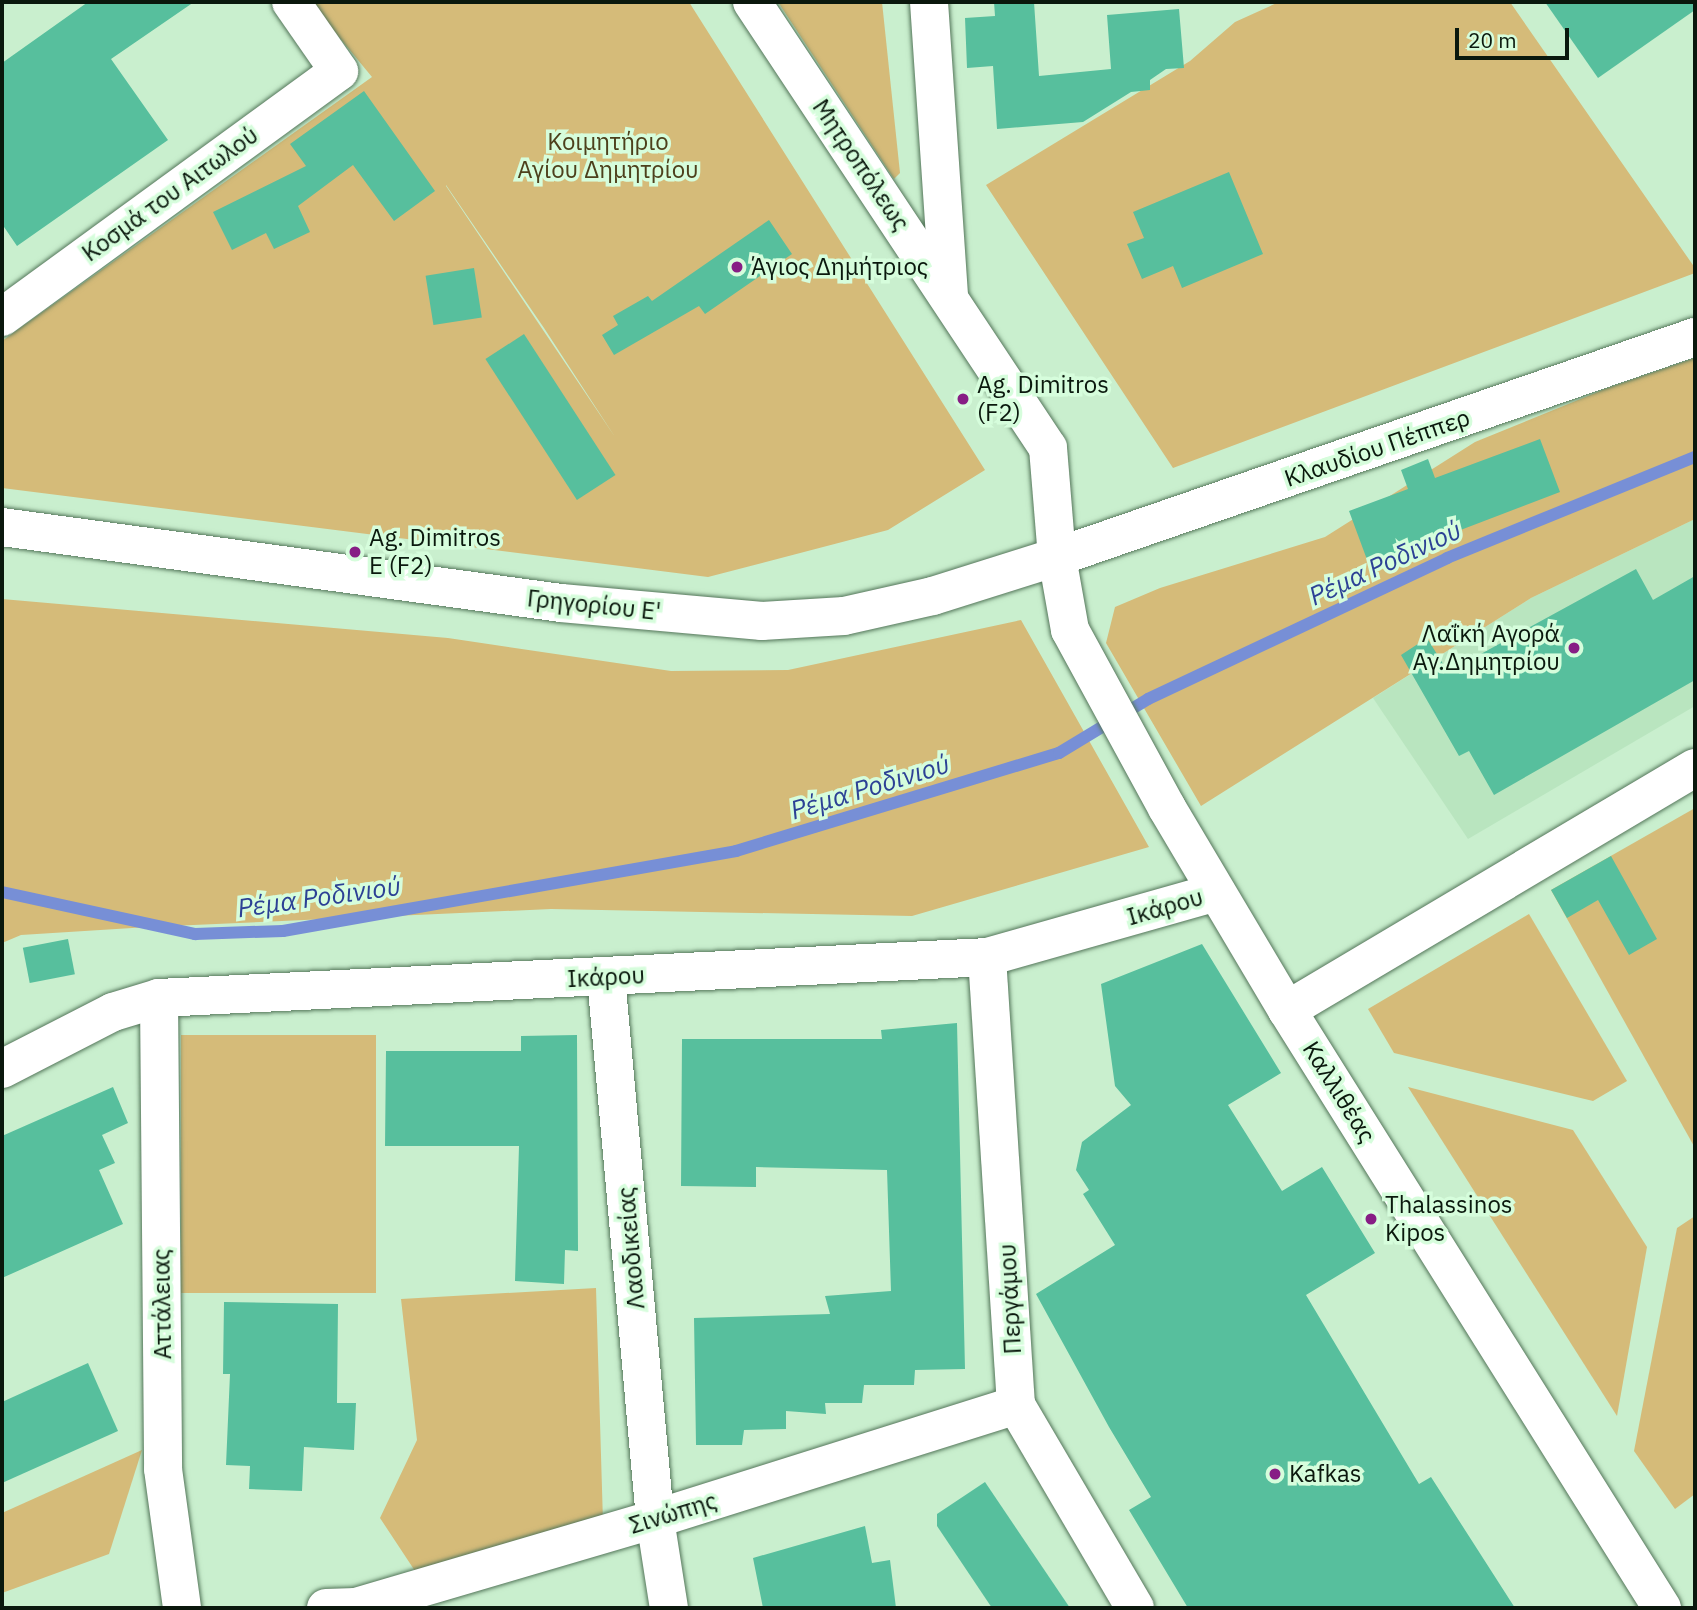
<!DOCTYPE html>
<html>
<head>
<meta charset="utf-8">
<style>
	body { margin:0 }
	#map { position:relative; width:1697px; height:1610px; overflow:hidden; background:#c9efce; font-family:"IBM Plex Sans",sans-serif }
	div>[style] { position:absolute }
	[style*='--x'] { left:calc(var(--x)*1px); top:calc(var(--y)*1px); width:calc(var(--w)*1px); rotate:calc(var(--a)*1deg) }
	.built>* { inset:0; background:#b9e5bf }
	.green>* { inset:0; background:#d5bb79; transform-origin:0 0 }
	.stream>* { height:12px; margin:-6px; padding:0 6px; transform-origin:6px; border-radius:6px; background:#778fd6 }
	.building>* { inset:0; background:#57bf9d; transform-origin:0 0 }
	.roads { filter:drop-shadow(0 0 2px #54765a) drop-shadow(0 0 2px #54765a) }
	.minor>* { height:38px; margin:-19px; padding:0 19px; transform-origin:19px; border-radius:19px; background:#fff }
	.tertiary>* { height:38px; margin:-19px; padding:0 19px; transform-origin:19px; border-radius:19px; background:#fff }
	.secondary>* { height:38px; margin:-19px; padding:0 19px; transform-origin:19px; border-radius:19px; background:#fff }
	.dots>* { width:19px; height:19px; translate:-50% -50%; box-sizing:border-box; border:4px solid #d6fddc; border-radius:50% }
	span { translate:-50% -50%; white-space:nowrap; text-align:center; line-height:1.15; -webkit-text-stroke:7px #d6fddc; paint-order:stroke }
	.park-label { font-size:24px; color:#4d401c }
	.street-label { font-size:24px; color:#0a180d }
	.poi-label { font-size:24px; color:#0a180d }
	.left { translate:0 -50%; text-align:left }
	.right { translate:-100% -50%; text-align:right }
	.water-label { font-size:26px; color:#2c4195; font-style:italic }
	.frame { position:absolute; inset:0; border:4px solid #0a180d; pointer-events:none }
	.scale { position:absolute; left:1455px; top:28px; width:114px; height:32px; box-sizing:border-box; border:4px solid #0a180d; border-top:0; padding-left:9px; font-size:21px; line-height:24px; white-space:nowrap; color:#0a180d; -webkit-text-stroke:5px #d6fddc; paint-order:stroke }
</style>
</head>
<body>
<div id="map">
	<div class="built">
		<i style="clip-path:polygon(1695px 519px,1695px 706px,1468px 839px,1373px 698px,1531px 598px)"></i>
	</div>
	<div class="green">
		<i style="clip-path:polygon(evenodd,310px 2px,689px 2px,985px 470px,888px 530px,708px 577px,2px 488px,2px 341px,372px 77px,310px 2px,446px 185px,544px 328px,615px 437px,446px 186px,446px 185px)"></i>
		<i style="clip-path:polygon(778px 2px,882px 2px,900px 173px,894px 179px)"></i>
		<i style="clip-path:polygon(1279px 2px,1510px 2px,1695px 268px,1695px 273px,1173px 468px,986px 185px,1190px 61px,1235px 22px)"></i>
		<i style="clip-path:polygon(1695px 358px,1695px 519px,1531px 598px,1201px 806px,1106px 643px,1115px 607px,1160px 588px,1325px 537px,1475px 442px,1605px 389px)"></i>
		<i style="clip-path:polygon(2px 599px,448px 638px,671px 671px,788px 670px,1021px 620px,1149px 847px,912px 916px,551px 909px,148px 927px,21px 935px,2px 943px)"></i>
		<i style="clip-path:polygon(1695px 808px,1695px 1148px,1551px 890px)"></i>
		<i style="clip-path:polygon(1529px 914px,1627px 1081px,1593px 1101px,1394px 1053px,1368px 1009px)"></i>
		<i style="left:181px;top:1035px;width:195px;height:258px"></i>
		<i style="clip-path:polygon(1408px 1087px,1573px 1130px,1647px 1247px,1617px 1416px)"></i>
		<i style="clip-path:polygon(1695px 1216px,1695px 1494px,1675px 1509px,1634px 1451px,1677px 1228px)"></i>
		<i style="clip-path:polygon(596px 1288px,603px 1522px,417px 1574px,380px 1518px,417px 1440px,401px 1299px)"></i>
		<i style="clip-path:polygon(142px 1450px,109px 1554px,2px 1593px,2px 1513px)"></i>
	</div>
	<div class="stream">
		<i style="--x:2;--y:892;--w:198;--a:12.3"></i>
		<i style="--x:195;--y:934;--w:88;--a:-2"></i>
		<i style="--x:283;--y:931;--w:460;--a:-10"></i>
		<i style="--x:736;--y:851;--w:338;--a:-16.9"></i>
		<i style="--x:1059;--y:753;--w:104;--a:-31.2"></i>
		<i style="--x:1148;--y:699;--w:331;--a:-25.2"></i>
		<i style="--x:1447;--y:558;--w:268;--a:-22.2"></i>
	</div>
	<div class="building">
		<i style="clip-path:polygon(88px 2px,194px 2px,111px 59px,168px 140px,17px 246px,2px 224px,2px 63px)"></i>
		<i style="clip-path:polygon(994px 2px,1034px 2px,1039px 76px,1111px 69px,1107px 15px,1179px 9px,1184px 68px,1166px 69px,1150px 80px,1150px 90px,1131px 92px,1083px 122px,997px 129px,993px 66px,967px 68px,965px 18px,995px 16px)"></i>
		<i style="clip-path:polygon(1545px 2px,1695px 2px,1695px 10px,1598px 78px)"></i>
		<i style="clip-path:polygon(364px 91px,435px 191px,394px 221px,353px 165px,298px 206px,310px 232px,274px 249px,266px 233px,232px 250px,213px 212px,306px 166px,290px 144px)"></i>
		<i style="clip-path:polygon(1229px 172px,1263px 254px,1182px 288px,1173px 266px,1142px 279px,1127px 244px,1144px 238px,1133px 212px)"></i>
		<i style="clip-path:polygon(769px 220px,792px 254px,705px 314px,699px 306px,614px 355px,602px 335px,618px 325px,613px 316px,648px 296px,652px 301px)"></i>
		<i style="left:474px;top:268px;width:50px;height:49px;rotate:81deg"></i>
		<i style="left:524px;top:334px;width:168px;height:46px;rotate:57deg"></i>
		<i style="clip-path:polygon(1540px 439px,1560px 492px,1369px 565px,1349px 511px,1408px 489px,1401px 470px,1428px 459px,1435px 478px)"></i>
		<i style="clip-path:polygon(1636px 569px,1653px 600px,1695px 576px,1695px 680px,1494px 795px,1469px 751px,1459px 756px,1401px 655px,1427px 638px,1448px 672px)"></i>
		<i style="clip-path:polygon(1611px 856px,1657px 939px,1629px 955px,1598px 900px,1567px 918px,1551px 890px)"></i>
		<i style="left:68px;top:939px;width:36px;height:46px;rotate:79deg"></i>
		<i style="clip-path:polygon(1202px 944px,1281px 1073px,1228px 1105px,1282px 1191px,1322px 1167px,1375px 1253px,1306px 1295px,1419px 1484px,1431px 1477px,1515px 1608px,1188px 1608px,1129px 1510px,1151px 1497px,1109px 1427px,1036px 1294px,1115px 1245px,1083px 1194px,1089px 1190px,1076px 1170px,1082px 1142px,1131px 1105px,1115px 1086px,1101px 984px)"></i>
		<i style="clip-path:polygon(957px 1023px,965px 1369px,915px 1370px,914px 1385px,864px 1385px,862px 1403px,825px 1403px,826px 1414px,786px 1411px,786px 1429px,744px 1430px,742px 1445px,696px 1445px,694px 1318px,830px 1314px,825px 1296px,891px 1291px,887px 1170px,756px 1167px,756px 1187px,681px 1186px,682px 1039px,882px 1039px,881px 1030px)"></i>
		<i style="clip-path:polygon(577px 1035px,578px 1251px,565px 1250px,564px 1284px,515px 1281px,519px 1146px,385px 1146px,386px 1051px,521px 1051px,521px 1036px)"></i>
		<i style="clip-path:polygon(113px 1087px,128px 1123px,102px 1135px,115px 1163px,99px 1170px,123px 1224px,2px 1278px,2px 1136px)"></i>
		<i style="clip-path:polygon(224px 1302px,338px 1304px,337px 1403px,356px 1403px,354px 1450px,304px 1447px,302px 1491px,249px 1489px,250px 1466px,226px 1465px,230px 1374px,223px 1374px)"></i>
		<i style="clip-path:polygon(88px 1363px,118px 1431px,2px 1483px,2px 1402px)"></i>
		<i style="clip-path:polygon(985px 1482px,1070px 1608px,992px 1608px,937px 1526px,937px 1514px)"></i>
		<i style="clip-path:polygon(865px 1526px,872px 1563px,890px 1560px,896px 1608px,763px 1608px,753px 1558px)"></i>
	</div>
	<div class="roads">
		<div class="minor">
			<i style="--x:2;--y:317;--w:417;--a:-36.1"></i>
			<i style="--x:339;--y:71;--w:84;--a:-124.8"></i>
			<i style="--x:987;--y:957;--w:449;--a:86.3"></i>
			<i style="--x:1016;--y:1405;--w:235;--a:59.6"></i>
			<i style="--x:606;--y:977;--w:544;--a:84.83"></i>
			<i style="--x:655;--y:1519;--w:90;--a:81.1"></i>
			<i style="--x:159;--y:998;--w:471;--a:89.5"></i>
			<i style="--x:163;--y:1469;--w:140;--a:82.2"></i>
			<i style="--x:2;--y:1069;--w:125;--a:-27.2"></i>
			<i style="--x:113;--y:1012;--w:48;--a:-16.9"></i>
			<i style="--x:159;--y:998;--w:829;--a:-2.83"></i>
			<i style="--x:987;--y:957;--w:238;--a:-15.8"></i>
			<i style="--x:326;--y:1608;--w:30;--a:-2"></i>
			<i style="--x:356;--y:1607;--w:312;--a:-16.4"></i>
			<i style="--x:655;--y:1519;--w:379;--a:-17.5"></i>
		</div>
		<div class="tertiary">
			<i style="--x:752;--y:2;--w:535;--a:56.43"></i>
			<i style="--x:1048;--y:448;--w:109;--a:85.3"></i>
			<i style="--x:929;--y:2;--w:292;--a:86.1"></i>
		</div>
		<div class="secondary">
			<i style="--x:2;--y:527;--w:564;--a:7.74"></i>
			<i style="--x:561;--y:603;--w:202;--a:5.1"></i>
			<i style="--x:762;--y:621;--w:82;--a:-3.5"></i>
			<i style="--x:844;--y:616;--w:91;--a:-12.7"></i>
			<i style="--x:933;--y:596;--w:130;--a:-17.5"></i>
			<i style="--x:1057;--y:557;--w:675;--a:-19.03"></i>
			<i style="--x:1057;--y:557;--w:74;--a:79.9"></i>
			<i style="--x:1070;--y:630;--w:203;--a:61.4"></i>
			<i style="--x:1167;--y:808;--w:235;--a:59.3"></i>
			<i style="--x:1287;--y:1010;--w:706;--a:57.91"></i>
			<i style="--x:1287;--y:1010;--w:474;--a:-30.7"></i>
		</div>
	</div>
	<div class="dots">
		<i style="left:737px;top:267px;background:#871e85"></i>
		<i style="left:963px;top:399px;background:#871e85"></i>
		<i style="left:355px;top:552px;background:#871e85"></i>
		<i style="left:1574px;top:648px;background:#871e85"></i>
		<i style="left:1371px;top:1219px;background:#871e85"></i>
		<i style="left:1275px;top:1474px;background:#871e85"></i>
	</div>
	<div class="park-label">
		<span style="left:608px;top:156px">Κοιμητήριο<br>Αγίου Δημητρίου</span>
	</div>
	<div class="street-label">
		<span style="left:861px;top:165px;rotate:56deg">Μητροπόλεως</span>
		<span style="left:170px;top:194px;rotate:-36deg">Κοσμά του Αιτωλού</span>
		<span style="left:1377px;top:448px;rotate:-19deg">Κλαυδίου Πέππερ</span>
		<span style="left:594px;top:605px;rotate:6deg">Γρηγορίου Ε'</span>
		<span style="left:1165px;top:907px;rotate:-16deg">Ικάρου</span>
		<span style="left:606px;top:977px;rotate:-3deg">Ικάρου</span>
		<span style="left:1339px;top:1092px;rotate:58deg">Καλλιθέας</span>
		<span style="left:631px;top:1248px;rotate:-95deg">Λαοδικείας</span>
		<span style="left:1010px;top:1299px;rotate:-93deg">Περγάμου</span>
		<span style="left:162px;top:1304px;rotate:-91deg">Αττάλειας</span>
		<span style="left:673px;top:1513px;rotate:-17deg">Σινώπης</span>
	</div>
	<div class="poi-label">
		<span class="left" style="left:751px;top:267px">Άγιος Δημήτριος</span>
		<span class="left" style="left:977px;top:399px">Ag. Dimitros<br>(F2)</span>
		<span class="left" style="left:369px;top:552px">Ag. Dimitros<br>E (F2)</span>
		<span class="right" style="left:1560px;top:648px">Λαΐκή Αγορά<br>Αγ.Δημητρίου</span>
		<span class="left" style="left:1385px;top:1219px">Thalassinos<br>Kipos</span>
		<span class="left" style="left:1289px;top:1474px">Kafkas</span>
	</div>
	<div class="water-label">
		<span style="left:1385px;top:563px;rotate:-25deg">Ρέμα Ροδινιού</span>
		<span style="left:870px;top:787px;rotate:-17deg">Ρέμα Ροδινιού</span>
		<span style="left:319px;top:897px;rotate:-8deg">Ρέμα Ροδινιού</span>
	</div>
	<div class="frame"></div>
	<div class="scale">20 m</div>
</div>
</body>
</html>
